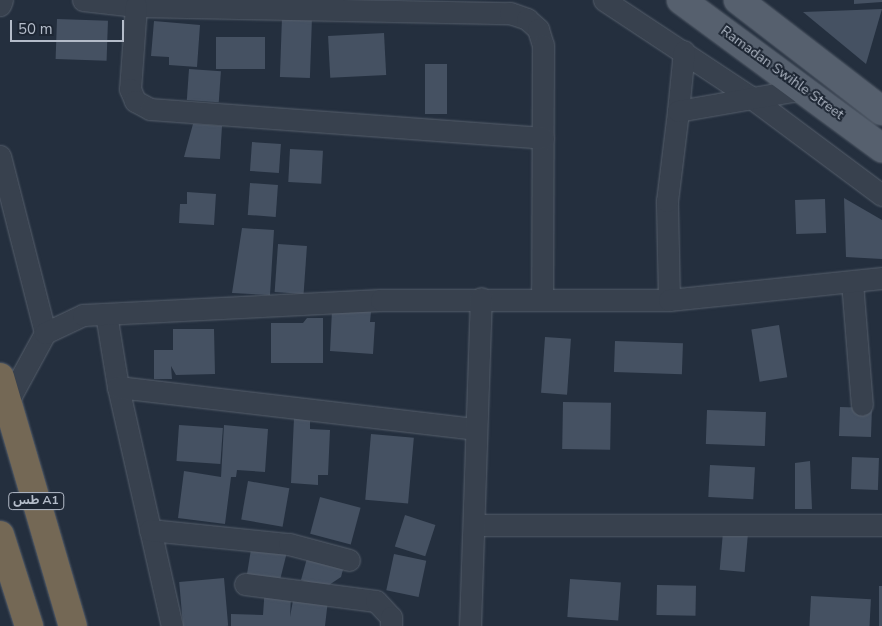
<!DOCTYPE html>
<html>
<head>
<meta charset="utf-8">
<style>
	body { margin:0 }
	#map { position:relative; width:882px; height:626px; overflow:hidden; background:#242f3e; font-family:"Nunito Sans","Noto Sans Arabic",sans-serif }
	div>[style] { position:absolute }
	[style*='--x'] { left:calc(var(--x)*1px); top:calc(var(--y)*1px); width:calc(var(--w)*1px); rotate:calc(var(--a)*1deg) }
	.building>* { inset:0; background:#455162; transform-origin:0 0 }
	.roads { filter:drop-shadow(0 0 1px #565f6c) drop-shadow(0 0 1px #565f6c) }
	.minor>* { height:21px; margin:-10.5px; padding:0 10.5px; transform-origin:10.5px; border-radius:10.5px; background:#38414e }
	.major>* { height:28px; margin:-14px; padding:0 14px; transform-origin:14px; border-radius:14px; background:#56606e }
	.highway>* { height:28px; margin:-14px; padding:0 14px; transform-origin:14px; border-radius:14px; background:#746855 }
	span { translate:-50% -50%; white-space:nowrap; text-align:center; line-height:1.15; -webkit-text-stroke:4px #1d2633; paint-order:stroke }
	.shield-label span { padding:1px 4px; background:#1d2633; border:1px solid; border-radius:4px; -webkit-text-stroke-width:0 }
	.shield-label { font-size:12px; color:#b4bcc9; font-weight:700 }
	.street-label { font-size:14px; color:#b4bcc9 }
	.scale { position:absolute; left:10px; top:20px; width:114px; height:22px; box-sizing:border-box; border:2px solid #b4bcc9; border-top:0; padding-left:6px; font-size:15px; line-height:18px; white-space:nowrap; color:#b4bcc9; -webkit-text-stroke:4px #1d2633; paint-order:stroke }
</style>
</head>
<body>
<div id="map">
	<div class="building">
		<i style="clip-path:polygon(854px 0,882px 0,882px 2px,854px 4px)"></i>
		<i style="clip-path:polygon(882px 9px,866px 64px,803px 12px)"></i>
		<i style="left:282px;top:17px;width:30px;height:60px;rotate:2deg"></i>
		<i style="left:57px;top:19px;width:51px;height:40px;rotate:2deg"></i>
		<i style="clip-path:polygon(154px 21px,200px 25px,197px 67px,169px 65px,169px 57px,151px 56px)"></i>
		<i style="left:384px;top:33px;width:42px;height:56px;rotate:87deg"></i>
		<i style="left:216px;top:37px;width:49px;height:32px"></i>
		<i style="left:425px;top:64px;width:22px;height:50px"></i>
		<i style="left:189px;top:69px;width:32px;height:31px;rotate:4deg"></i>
		<i style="clip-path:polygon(193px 124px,222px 126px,220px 159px,184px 157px)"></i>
		<i style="left:252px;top:142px;width:29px;height:29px;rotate:4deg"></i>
		<i style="left:290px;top:149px;width:33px;height:33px;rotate:3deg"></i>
		<i style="left:250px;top:183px;width:28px;height:32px;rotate:4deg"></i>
		<i style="clip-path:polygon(187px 192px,216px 194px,214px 225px,179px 223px,180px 204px,187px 204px)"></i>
		<i style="clip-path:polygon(844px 198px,882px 220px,882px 259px,846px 257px)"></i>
		<i style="left:825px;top:199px;width:34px;height:30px;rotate:88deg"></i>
		<i style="clip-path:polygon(242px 228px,274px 230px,270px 295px,232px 293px)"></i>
		<i style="left:278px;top:244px;width:29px;height:48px;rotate:4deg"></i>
		<i style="clip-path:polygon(332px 310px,371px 312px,370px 322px,375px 322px,373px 354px,330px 351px)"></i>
		<i style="clip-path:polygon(307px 318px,323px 318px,323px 363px,271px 363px,271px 323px,303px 323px)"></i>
		<i style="left:779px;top:325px;width:53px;height:28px;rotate:81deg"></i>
		<i style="clip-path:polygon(173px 329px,214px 329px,215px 374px,176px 375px,171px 366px,172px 379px,154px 379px,154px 350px,173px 350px)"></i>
		<i style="left:545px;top:337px;width:26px;height:56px;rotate:4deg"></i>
		<i style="left:615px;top:341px;width:68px;height:31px;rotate:2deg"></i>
		<i style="left:563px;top:402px;width:48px;height:47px;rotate:1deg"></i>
		<i style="left:840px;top:407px;width:32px;height:29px;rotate:2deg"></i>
		<i style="left:707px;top:410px;width:59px;height:34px;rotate:2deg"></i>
		<i style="clip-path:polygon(294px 418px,310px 419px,310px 429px,330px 430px,328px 475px,318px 475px,318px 485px,291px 483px)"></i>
		<i style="left:179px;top:425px;width:44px;height:36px;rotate:4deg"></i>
		<i style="clip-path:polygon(224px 425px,268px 429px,265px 472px,237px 470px,236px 477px,231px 477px,225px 524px,178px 518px,184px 471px,221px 477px)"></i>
		<i style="left:371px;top:434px;width:43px;height:66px;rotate:5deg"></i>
		<i style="left:852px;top:457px;width:27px;height:32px;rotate:2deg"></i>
		<i style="clip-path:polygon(810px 461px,812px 509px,795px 509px,795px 463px)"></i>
		<i style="left:710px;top:465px;width:45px;height:32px;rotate:3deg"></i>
		<i style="left:248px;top:481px;width:42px;height:39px;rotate:10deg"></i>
		<i style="left:320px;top:497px;width:42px;height:38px;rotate:15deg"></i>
		<i style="left:405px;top:515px;width:32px;height:33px;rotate:18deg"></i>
		<i style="left:723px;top:532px;width:25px;height:38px;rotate:5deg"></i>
		<i style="clip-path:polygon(252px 543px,289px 544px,280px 580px,247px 574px)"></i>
		<i style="clip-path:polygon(309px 551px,345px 562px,341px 577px,326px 587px,301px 580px)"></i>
		<i style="left:394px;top:554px;width:33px;height:37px;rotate:12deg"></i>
		<i style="left:224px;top:578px;width:48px;height:45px;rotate:85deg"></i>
		<i style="left:570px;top:579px;width:51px;height:38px;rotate:4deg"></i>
		<i style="left:657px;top:585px;width:39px;height:30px;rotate:1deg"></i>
		<i style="clip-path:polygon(265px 586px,291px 596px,290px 617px,294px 595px,328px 600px,325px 626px,231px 626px,231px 614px,263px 615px)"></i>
		<i style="left:879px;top:586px;width:3px;height:40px"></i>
		<i style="left:811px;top:596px;width:60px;height:30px;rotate:3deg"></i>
	</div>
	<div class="roads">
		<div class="minor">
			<i style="--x:83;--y:0;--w:53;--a:6.5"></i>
			<i style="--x:136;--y:6;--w:374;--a:1.1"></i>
			<i style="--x:510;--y:13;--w:18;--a:19"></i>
			<i style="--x:527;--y:19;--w:15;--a:42"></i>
			<i style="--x:538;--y:29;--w:17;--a:73"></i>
			<i style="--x:543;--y:45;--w:254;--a:90.2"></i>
			<i style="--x:604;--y:0;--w:174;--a:33.5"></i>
			<i style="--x:749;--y:96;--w:166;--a:36.7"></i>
			<i style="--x:0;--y:5;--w:5;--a:-68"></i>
			<i style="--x:136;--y:6;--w:83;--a:94.1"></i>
			<i style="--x:130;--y:89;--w:13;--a:67"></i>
			<i style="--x:135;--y:101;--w:17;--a:28"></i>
			<i style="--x:150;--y:109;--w:394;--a:4.2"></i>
			<i style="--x:678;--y:111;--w:60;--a:-84.3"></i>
			<i style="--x:0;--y:156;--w:183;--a:75.7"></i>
			<i style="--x:852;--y:282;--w:123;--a:85.4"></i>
			<i style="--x:669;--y:300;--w:99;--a:-91.2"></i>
			<i style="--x:667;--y:201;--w:91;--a:-83"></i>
			<i style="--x:678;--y:111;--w:128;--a:-9.9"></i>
			<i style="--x:106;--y:314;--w:74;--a:80.7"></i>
			<i style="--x:118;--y:387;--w:245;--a:77.3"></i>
			<i style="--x:118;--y:387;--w:359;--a:6.7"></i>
			<i style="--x:7;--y:403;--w:80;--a:-61.5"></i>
			<i style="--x:45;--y:333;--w:42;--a:-25.3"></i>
			<i style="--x:83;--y:315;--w:298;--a:-2.9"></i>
			<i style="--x:381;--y:300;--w:288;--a:0"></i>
			<i style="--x:669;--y:300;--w:214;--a:-5.9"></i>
			<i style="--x:475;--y:525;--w:407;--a:0"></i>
			<i style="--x:150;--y:530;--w:140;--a:5.8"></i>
			<i style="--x:289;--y:544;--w:62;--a:14.9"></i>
			<i style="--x:245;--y:584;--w:132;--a:7.4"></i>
			<i style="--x:376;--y:601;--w:22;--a:47"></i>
			<i style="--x:391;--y:617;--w:9;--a:90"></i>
			<i style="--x:470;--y:626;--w:328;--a:-88.1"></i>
		</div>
		<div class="major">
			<i style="--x:681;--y:0;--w:250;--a:36.4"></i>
			<i style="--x:738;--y:0;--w:182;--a:37.6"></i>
		</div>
		<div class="highway">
			<i style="--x:0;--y:377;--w:259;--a:73.7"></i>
			<i style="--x:0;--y:535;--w:96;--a:72.3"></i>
		</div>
	</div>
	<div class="shield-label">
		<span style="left:36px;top:501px">طس A1</span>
	</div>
	<div class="street-label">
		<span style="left:782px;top:73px;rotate:36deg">Ramadan Swihle Street</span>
	</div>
	<div class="scale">50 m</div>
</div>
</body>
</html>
